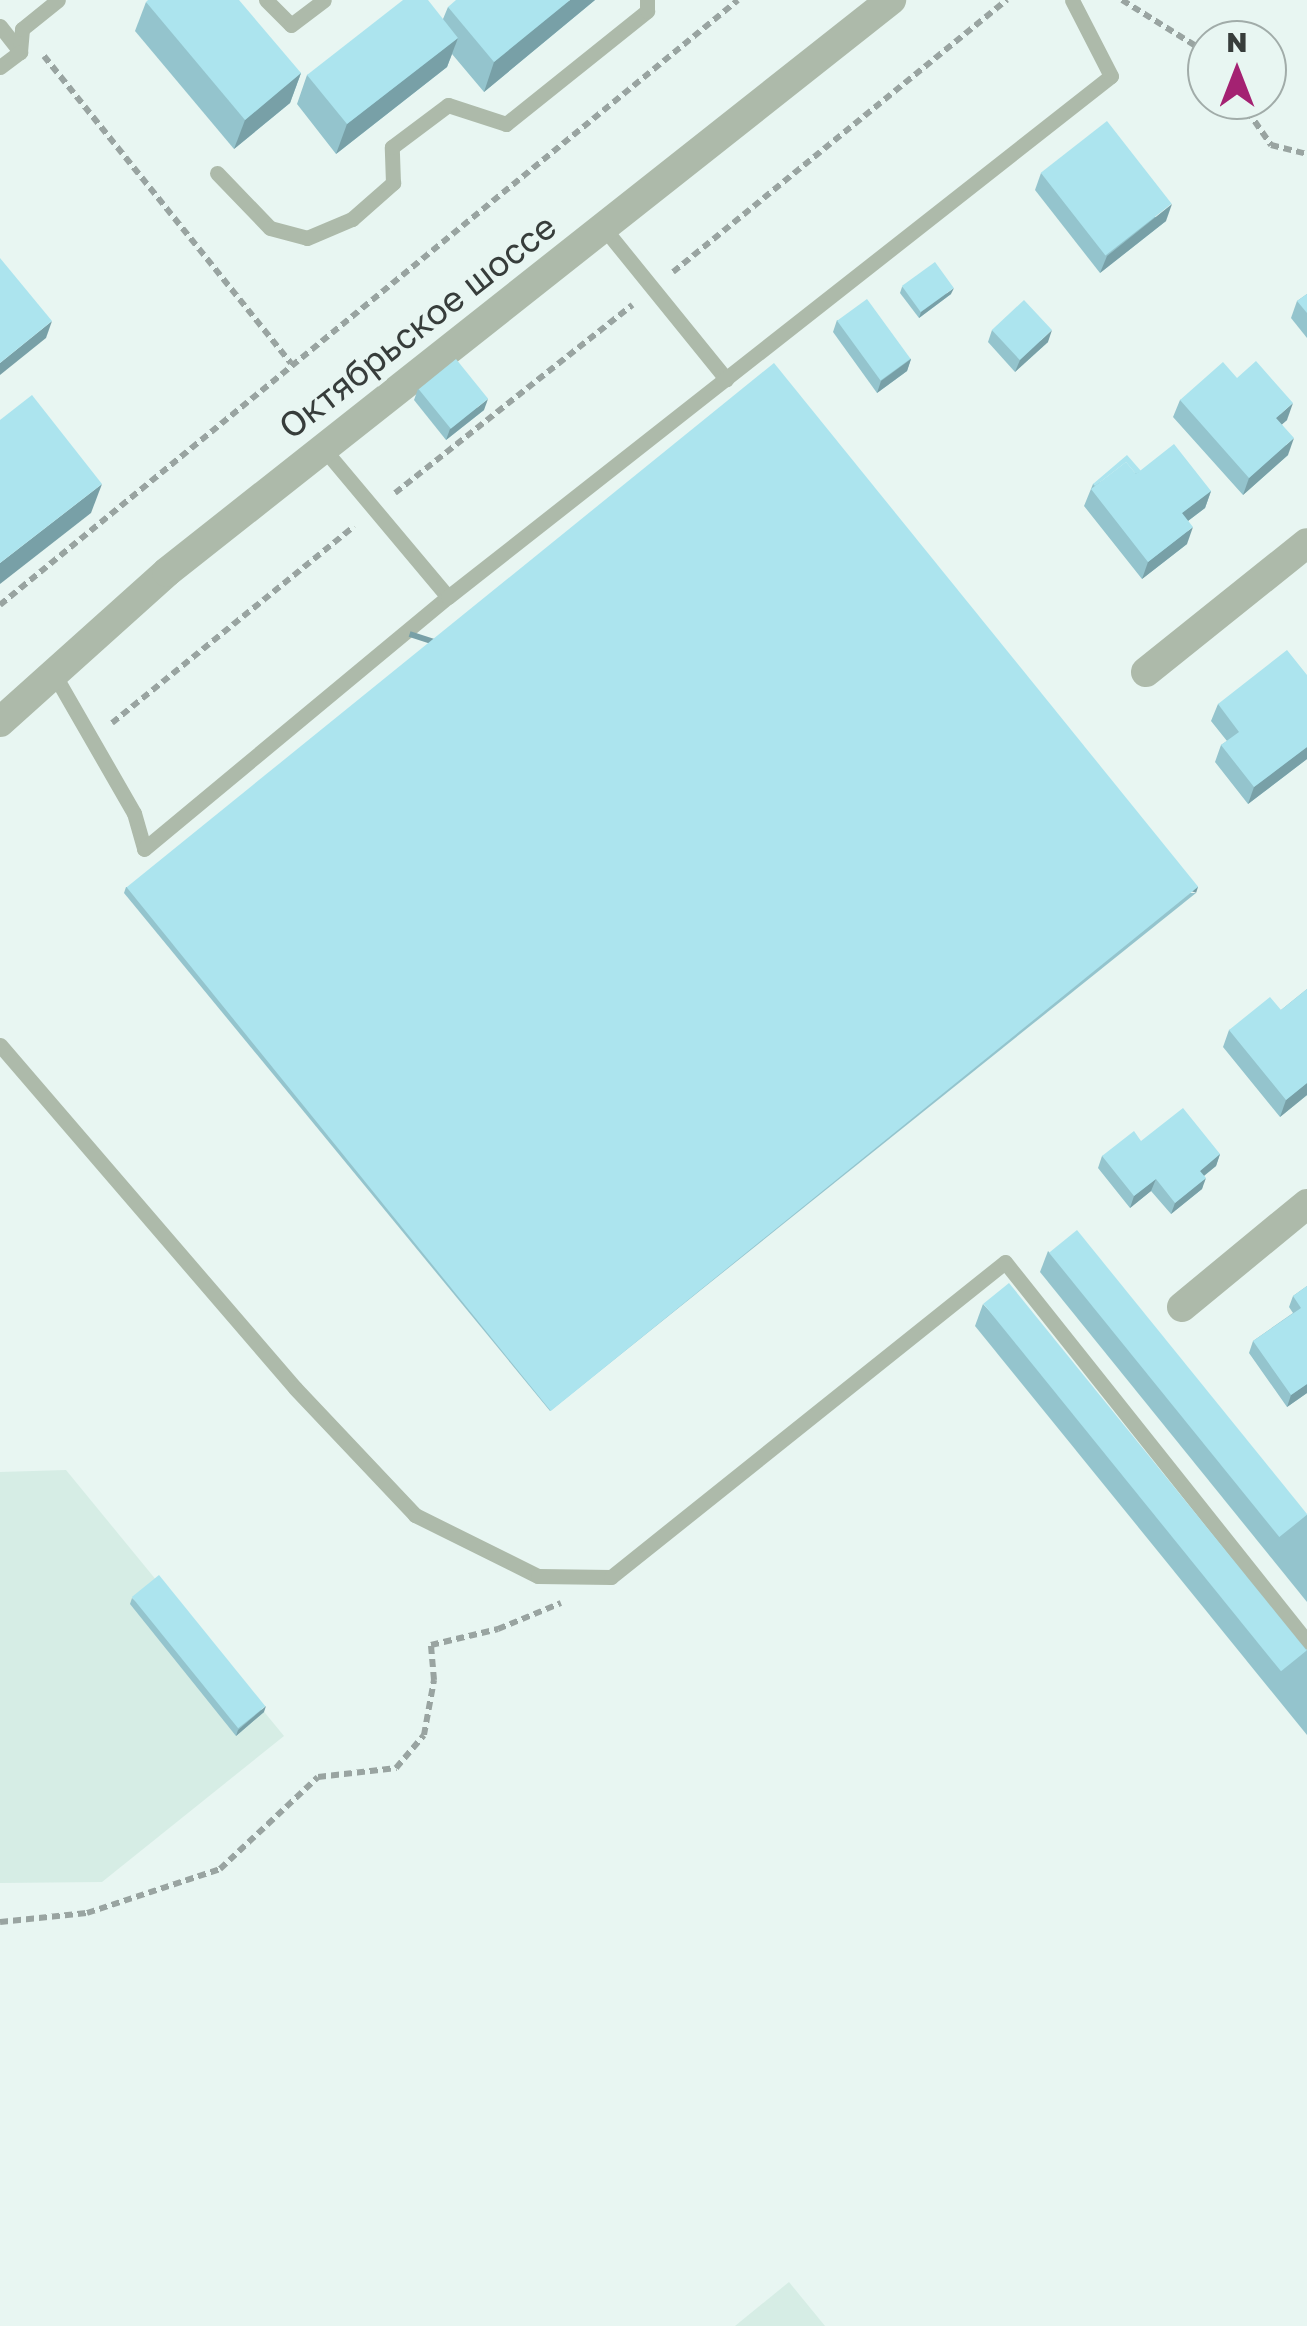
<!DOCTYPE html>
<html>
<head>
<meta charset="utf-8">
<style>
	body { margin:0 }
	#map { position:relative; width:1307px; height:2326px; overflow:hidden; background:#e8f6f2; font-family:"Golos Text",sans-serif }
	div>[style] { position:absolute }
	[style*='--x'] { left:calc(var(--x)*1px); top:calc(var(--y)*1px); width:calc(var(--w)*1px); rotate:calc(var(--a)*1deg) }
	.built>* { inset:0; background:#d6ede5 }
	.path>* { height:6px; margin-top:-3px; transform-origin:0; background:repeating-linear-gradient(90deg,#99a4a1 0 8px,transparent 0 13px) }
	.service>* { height:15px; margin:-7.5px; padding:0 7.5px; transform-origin:7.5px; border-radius:7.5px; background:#adbaaa }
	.minor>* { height:30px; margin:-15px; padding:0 15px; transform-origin:15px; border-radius:15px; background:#adbaaa }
	.wall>* { inset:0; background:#94c4cd }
	.shaded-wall>* { inset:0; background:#78a0a7; transform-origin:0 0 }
	.building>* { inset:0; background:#ace4ee; transform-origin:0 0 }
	span { translate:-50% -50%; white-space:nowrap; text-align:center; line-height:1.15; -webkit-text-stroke:8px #e8f6f2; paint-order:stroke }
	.street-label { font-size:35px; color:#373d3b }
	.north { position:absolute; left:1187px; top:20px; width:100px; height:100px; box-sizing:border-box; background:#e8f6f2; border:2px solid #a1aca9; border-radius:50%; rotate:0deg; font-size:28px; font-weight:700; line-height:40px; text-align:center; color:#373d3b }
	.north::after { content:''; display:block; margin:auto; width:35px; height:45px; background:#a42272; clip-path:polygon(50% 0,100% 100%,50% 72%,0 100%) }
</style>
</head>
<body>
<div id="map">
	<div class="built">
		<i style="clip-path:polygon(66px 1470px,284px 1736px,102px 1882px,0 1883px,0 1472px)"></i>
		<i style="clip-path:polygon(789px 2282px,825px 2326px,735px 2326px)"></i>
	</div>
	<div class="path">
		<i style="--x:1122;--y:0;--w:100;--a:31.9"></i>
		<i style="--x:44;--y:56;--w:394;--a:51.2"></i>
		<i style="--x:1240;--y:100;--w:55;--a:55.4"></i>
		<i style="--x:1271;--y:145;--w:37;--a:14"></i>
		<i style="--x:673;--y:272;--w:431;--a:-39.2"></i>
		<i style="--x:395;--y:493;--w:303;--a:-38.4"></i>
		<i style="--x:0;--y:605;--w:954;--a:-39.34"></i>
		<i style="--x:112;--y:723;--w:312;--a:-39.1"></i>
		<i style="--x:0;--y:1922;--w:87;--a:-5.9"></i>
		<i style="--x:87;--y:1913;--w:140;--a:-18.3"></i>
		<i style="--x:220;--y:1869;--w:134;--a:-43.2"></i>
		<i style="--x:318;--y:1777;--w:79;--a:-6.6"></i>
		<i style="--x:396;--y:1768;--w:43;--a:-49.7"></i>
		<i style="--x:424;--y:1735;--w:56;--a:-79.7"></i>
		<i style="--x:434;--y:1680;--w:35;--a:-95"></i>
		<i style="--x:431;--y:1645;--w:69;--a:-13.4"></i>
		<i style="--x:498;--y:1629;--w:68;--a:-22.4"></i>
	</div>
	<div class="service">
		<i style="--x:266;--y:0;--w:35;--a:45"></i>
		<i style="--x:291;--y:25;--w:41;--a:-37.1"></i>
		<i style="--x:0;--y:26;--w:33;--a:52"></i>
		<i style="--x:20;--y:52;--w:23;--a:-85"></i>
		<i style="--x:22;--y:29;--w:46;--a:-38.9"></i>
		<i style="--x:0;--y:67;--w:25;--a:-37"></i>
		<i style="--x:217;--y:173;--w:76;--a:46.1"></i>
		<i style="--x:270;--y:228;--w:38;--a:15"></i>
		<i style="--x:307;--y:238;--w:49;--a:-22.9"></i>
		<i style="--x:352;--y:219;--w:55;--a:-41.3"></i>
		<i style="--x:393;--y:183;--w:36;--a:-92"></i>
		<i style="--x:392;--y:147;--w:70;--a:-36.9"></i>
		<i style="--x:448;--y:105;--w:61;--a:18.1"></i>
		<i style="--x:506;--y:124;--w:181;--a:-38.7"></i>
		<i style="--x:647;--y:11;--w:11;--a:-90"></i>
		<i style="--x:603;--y:227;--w:196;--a:51"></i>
		<i style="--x:323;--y:448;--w:194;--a:50"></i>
		<i style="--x:54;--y:674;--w:160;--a:60.1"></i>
		<i style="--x:134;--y:813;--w:37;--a:74"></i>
		<i style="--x:144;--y:849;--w:395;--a:-39.7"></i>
		<i style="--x:448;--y:597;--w:843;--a:-38.16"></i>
		<i style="--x:1111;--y:76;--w:85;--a:-117.2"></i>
		<i style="--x:0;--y:1045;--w:452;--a:49.3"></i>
		<i style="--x:295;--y:1388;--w:175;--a:46.6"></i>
		<i style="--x:415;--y:1515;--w:137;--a:26.4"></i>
		<i style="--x:538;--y:1576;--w:73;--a:0.8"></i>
		<i style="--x:611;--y:1577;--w:504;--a:-38.64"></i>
		<i style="--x:1005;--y:1262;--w:485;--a:51.5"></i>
	</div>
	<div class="minor">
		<i style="--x:1146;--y:672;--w:206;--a:-38.7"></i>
		<i style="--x:0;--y:722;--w:224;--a:-41.9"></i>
		<i style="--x:167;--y:572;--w:923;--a:-38.31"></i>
		<i style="--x:1182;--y:1307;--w:162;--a:-39.5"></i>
	</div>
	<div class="wall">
		<i style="clip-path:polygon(595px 0,484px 92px,452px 54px,447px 67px,336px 154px,297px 104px,307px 75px,443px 19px,448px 7px)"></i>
		<i style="clip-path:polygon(146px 2px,301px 73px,290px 103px,234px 149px,135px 31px)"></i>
		<i style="clip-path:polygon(1041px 173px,1166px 221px,1100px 273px,1035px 190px)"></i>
		<i style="clip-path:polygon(902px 287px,951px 294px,919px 318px,900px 293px)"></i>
		<i style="clip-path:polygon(1307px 294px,1307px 338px,1291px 318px,1297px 301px)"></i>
		<i style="clip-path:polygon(837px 320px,911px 359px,907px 371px,877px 393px,833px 332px)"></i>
		<i style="clip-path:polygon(992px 330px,1048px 342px,1015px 372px,988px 342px)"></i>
		<i style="clip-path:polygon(1237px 378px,1287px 420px,1282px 424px,1288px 455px,1243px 495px,1173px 417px,1180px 400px)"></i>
		<i style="clip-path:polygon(418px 389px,484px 410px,446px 440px,414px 400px)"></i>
		<i style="clip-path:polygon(1141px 471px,1211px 491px,1205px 508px,1188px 521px,1187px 544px,1142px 579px,1084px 506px,1093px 484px)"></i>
		<i style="clip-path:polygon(1307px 675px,1307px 759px,1248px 804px,1215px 762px,1221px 745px,1227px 741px,1211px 721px,1218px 704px)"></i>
		<i style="clip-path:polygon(126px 887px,1196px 893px,550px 1411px,124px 893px)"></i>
		<i style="clip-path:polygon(1307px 989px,1307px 1095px,1280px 1117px,1223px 1047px,1229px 1030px,1281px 1010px)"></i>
		<i style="clip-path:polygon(1141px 1141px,1220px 1154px,1216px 1166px,1204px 1176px,1202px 1189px,1171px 1214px,1151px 1191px,1130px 1208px,1098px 1168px,1102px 1156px)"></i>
		<i style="clip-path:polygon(1048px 1251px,1307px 1515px,1307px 1602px,1040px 1272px)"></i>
		<i style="clip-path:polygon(1307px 1286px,1307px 1393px,1287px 1407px,1249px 1353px,1253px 1341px,1293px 1313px,1289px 1307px,1293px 1296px)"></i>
		<i style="clip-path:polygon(983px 1304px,1307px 1650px,1307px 1735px,975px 1326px)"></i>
		<i style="clip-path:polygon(132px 1598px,264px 1712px,236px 1736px,130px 1604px)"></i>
	</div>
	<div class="shaded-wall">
		<i style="clip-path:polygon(570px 0,595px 0,484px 92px,494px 62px)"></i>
		<i style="clip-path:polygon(458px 38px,447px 67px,336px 154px,347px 124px)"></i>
		<i style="clip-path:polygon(301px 73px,290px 103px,234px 149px,245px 120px)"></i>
		<i style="clip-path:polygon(1172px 204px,1166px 221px,1100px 273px,1107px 256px)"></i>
		<i style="clip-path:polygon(954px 288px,951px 294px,919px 318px,921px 312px)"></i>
		<i style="clip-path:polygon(52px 321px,46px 338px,0 375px,0 363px)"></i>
		<i style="clip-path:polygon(1052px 330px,1048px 342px,1015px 372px,1020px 360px)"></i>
		<i style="clip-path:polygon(911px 359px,907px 371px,877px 393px,881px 381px)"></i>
		<i style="clip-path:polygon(488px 399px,484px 410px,446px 440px,450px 429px)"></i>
		<i style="clip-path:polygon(1293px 403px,1287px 420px,1270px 435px,1276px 418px)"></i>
		<i style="clip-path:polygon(1294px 438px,1288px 455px,1243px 495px,1249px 478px)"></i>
		<i style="clip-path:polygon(102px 484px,91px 513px,0 584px,0 563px)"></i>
		<i style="clip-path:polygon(1211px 491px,1205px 508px,1176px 530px,1182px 513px)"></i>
		<i style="clip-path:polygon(1193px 527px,1187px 544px,1142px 579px,1148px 562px)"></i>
		<i style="clip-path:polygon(1307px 747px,1307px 759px,1248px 804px,1254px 787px)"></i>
		<i style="left:1198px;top:887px;width:6px;height:828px;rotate:108deg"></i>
		<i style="clip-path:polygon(1307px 1083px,1307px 1095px,1280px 1117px,1286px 1100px)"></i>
		<i style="clip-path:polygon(1220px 1154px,1216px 1166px,1196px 1182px,1200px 1171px)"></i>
		<i style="clip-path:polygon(1206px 1178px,1202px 1189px,1171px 1214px,1175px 1203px)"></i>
		<i style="clip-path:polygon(1156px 1179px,1151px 1191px,1130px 1208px,1134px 1196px)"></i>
		<i style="clip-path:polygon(1307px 1384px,1307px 1393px,1287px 1407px,1291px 1395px)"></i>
		<i style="clip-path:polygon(266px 1706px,264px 1712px,236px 1736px,238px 1730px)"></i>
	</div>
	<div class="building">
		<i style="clip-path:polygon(148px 0,239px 0,301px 73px,245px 120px,146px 2px)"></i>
		<i style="clip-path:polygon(403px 0,428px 0,458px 38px,347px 124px,307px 75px)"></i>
		<i style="clip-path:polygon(456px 0,570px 0,494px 62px,448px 7px)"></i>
		<i style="left:1107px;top:121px;width:105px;height:84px;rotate:52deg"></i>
		<i style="clip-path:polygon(0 258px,52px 321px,0 363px)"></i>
		<i style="left:935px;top:262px;width:32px;height:41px;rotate:54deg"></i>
		<i style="clip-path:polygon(1307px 294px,1307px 313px,1297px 301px)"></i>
		<i style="left:867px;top:299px;width:74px;height:37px;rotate:54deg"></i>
		<i style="left:1024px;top:300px;width:41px;height:44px;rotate:47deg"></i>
		<i style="left:456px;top:359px;width:51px;height:48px;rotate:51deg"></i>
		<i style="clip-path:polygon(1256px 361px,1293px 403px,1276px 418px,1294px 438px,1249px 478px,1180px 400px,1223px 362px,1237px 378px)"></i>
		<i style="left:774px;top:363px;width:674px;height:833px;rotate:51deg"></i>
		<i style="clip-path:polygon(32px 395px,102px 484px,0 563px,0 420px)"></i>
		<i style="clip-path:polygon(1174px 444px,1211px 491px,1182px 513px,1193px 527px,1148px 562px,1091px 489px,1126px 462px,1136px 474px)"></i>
		<i style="clip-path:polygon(1127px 455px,1141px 471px,1136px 474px,1126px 462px,1095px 486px,1093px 484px)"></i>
		<i style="clip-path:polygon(1287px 650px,1307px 675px,1307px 747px,1254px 787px,1221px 745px,1239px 732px,1218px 704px)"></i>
		<i style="clip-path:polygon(1307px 989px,1307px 1083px,1286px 1100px,1229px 1030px,1270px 997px,1281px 1010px)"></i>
		<i style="clip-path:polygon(1183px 1108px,1220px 1154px,1200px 1171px,1206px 1178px,1175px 1203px,1156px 1179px,1134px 1196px,1102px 1156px,1134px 1131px,1141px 1141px)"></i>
		<i style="left:1077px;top:1230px;width:366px;height:36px;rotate:51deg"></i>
		<i style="left:1009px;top:1283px;width:473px;height:33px;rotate:51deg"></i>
		<i style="clip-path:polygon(1307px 1286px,1307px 1384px,1291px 1395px,1253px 1341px,1301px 1308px,1293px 1296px)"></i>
		<i style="left:159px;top:1575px;width:169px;height:35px;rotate:51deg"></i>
	</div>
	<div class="street-label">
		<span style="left:417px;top:326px;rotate:-38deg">Октябрьское шоссе</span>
	</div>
	<div class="north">N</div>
</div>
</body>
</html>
